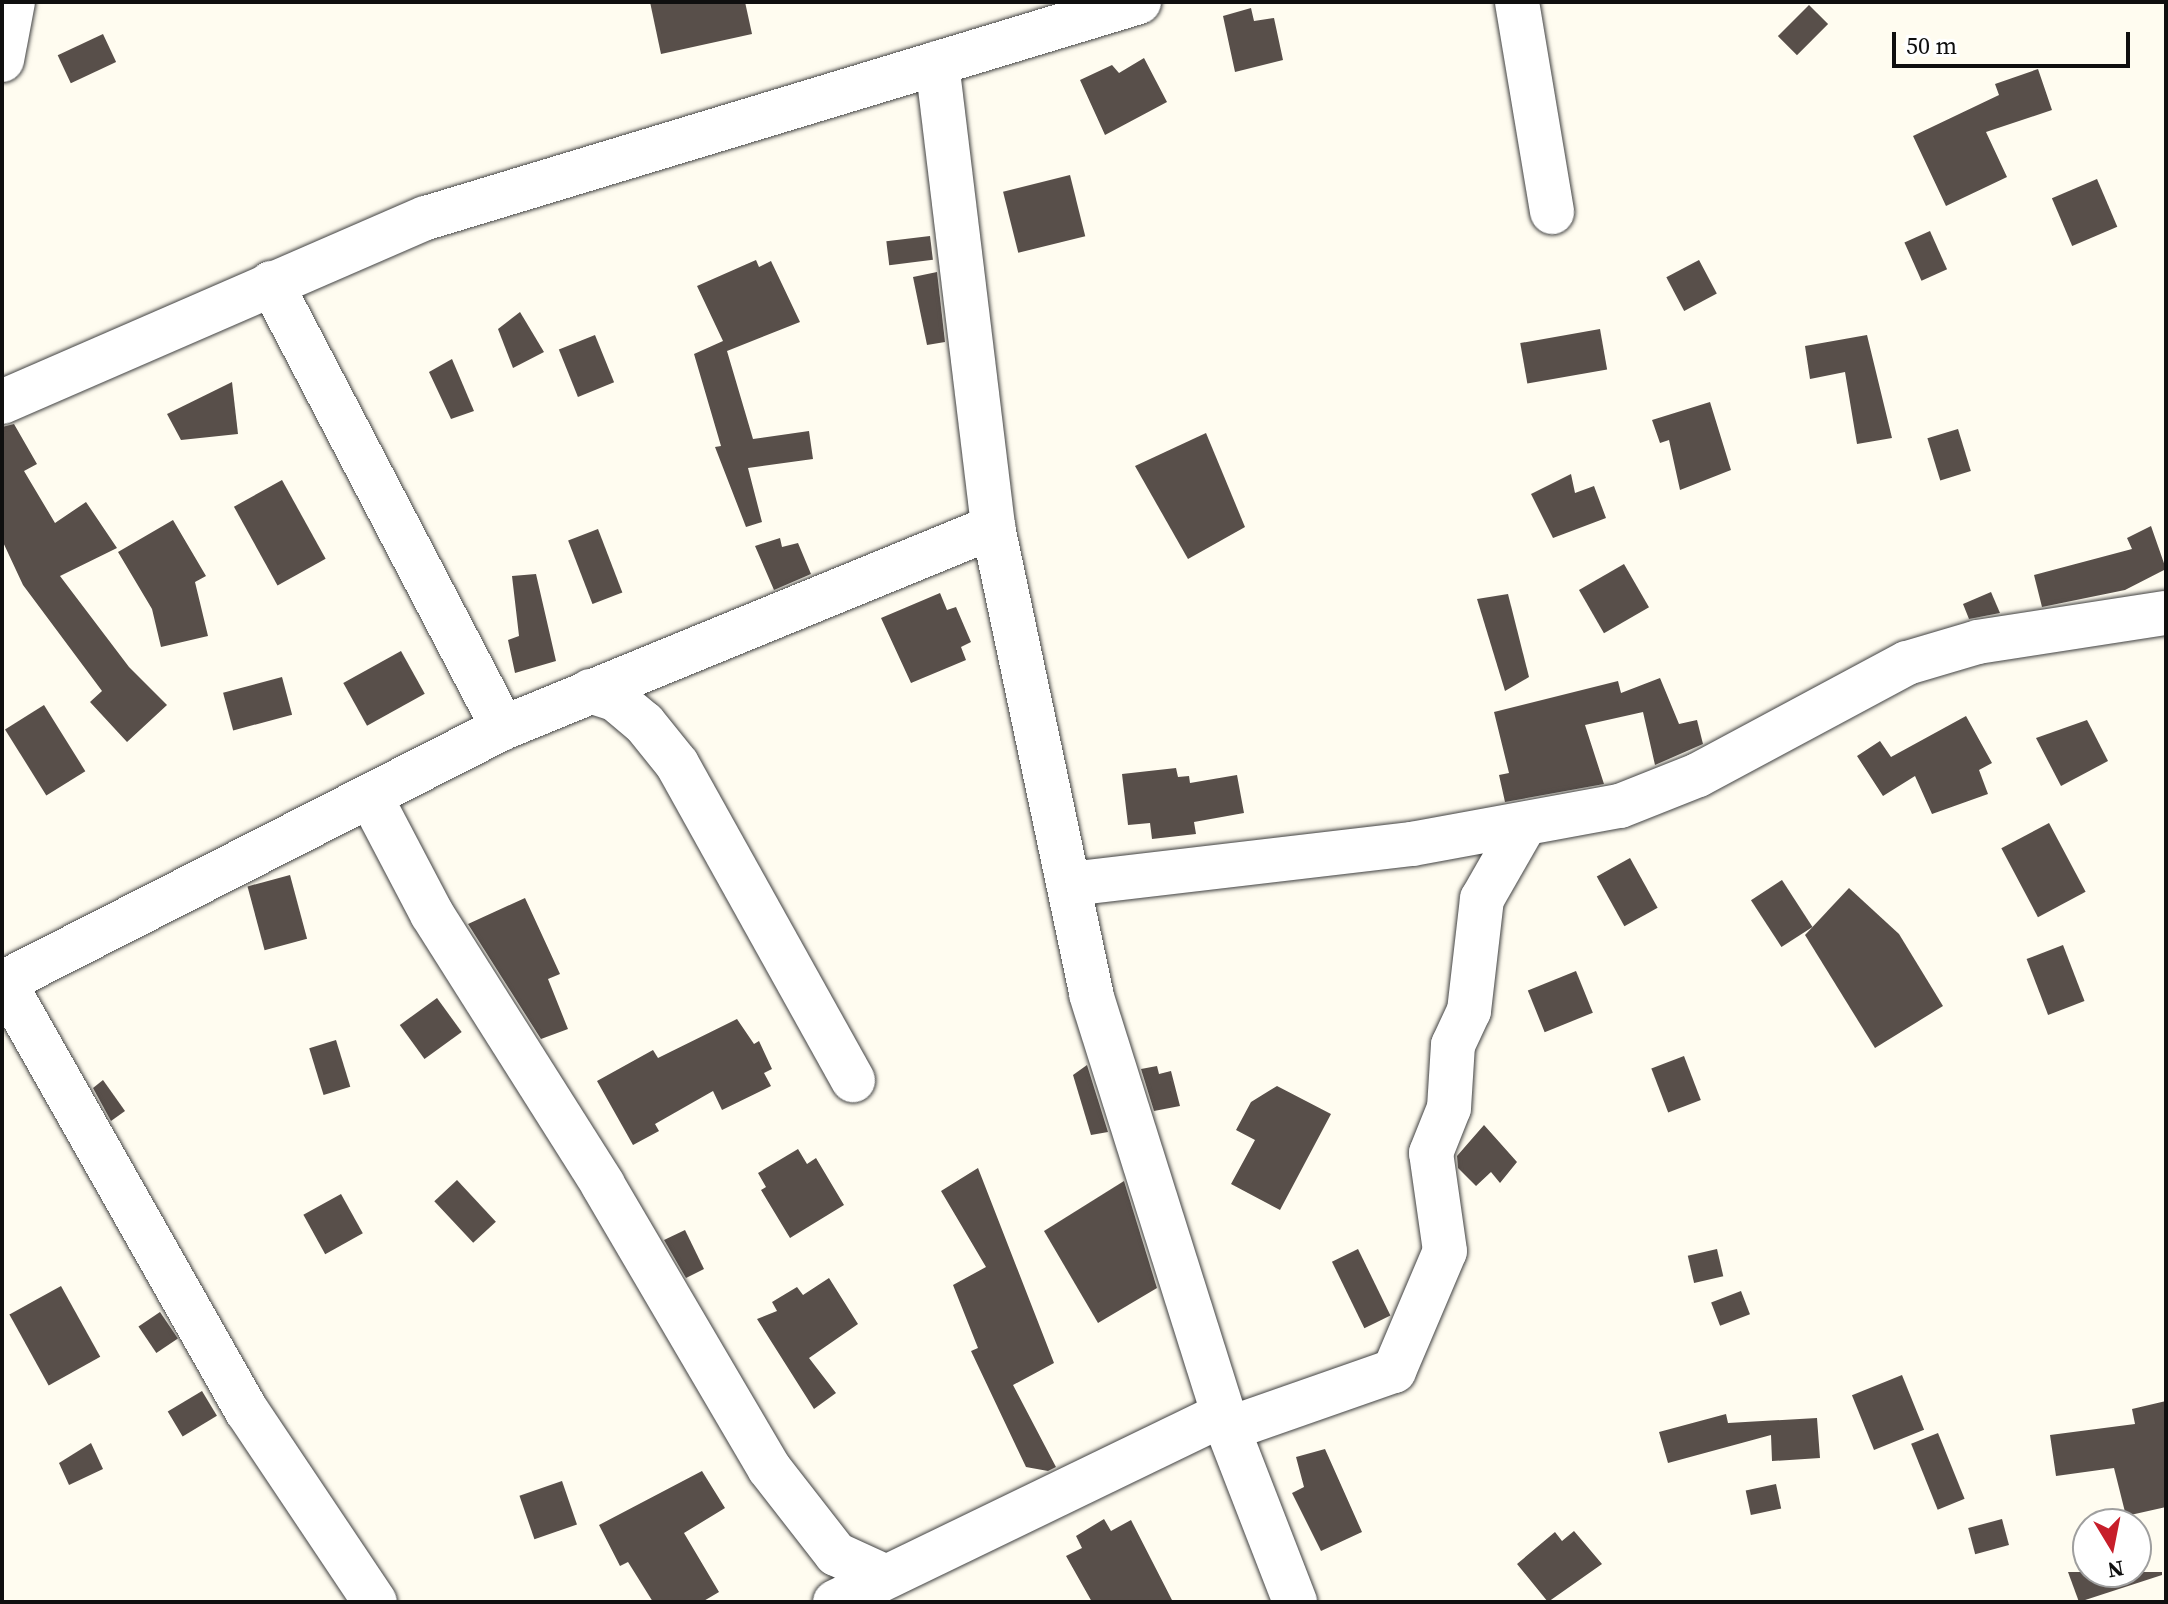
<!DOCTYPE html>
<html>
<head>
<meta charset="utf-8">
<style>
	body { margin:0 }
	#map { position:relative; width:2168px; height:1604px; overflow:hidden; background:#fffcf0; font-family:"Source Serif 4",serif }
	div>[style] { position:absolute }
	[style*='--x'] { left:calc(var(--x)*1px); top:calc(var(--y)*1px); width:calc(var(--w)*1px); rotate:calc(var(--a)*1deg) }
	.building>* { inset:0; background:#584f4a; transform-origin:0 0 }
	.roads { filter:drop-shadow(0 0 2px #424242) drop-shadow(0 0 2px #424242) }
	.minor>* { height:44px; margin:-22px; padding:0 22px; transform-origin:22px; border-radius:22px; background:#fff }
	span { translate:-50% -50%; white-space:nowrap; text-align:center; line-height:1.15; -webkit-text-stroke:8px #fff; paint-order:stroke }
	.frame { position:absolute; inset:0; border:4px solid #0f0f0f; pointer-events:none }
	.north { position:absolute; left:2072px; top:1508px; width:80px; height:80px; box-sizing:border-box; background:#fff; border:2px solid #9f9f9f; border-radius:50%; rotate:170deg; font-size:22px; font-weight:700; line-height:32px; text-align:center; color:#0f0f0f }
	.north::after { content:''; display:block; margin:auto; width:28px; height:36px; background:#c71e2a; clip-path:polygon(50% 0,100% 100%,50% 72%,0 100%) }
	.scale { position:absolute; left:1892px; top:32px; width:238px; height:36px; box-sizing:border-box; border:4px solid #0f0f0f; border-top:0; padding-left:10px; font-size:24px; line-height:28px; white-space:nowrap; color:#0f0f0f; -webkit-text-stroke:6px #fff; paint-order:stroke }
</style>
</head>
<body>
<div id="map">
	<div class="building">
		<i style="clip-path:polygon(650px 2px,745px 2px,752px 34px,661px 54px)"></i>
		<i style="left:1809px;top:5px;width:27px;height:44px;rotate:45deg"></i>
		<i style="clip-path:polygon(1251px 8px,1254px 21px,1274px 18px,1283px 60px,1235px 72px,1223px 16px)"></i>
		<i style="left:103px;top:34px;width:31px;height:50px;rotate:65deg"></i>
		<i style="clip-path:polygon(1144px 58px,1167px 102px,1105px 135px,1080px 80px,1112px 65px,1119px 73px)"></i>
		<i style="clip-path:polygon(2038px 69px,2052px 110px,1986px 132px,2007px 177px,1946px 206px,1913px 136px,1999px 95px,1995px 84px)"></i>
		<i style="left:1070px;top:175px;width:63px;height:69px;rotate:76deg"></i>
		<i style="left:2097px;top:179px;width:52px;height:49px;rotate:67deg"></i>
		<i style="left:1930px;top:231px;width:42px;height:28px;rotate:66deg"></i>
		<i style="left:930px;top:236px;width:24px;height:44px;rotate:83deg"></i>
		<i style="clip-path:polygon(756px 260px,759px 267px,771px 261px,800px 322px,727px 351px,753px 439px,809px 431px,813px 459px,748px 468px,762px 522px,746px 527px,715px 447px,721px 446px,694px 354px,723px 341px,697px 286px)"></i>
		<i style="left:1699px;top:260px;width:38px;height:37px;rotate:62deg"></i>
		<i style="clip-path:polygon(937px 272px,945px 342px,927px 345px,913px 277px)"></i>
		<i style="clip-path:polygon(520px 312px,544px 352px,513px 368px,498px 329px)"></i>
		<i style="left:1600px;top:329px;width:41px;height:81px;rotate:80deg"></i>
		<i style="left:595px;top:335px;width:51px;height:39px;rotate:68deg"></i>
		<i style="clip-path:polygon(1867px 335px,1892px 438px,1857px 444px,1845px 372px,1810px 379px,1805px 346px)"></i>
		<i style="clip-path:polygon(452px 359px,474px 411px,451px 419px,429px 372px)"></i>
		<i style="clip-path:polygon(232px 382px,238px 434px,181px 440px,167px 414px)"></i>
		<i style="clip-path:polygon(1710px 402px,1731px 470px,1680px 490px,1669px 440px,1660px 443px,1652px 420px)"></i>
		<i style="clip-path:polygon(14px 424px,37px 464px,24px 471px,55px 523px,86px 502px,117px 548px,60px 576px,129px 667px,167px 705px,127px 742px,90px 702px,102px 691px,23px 585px,2px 540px,2px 427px)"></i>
		<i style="left:1958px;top:429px;width:44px;height:32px;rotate:73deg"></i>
		<i style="clip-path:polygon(1206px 433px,1245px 527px,1188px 559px,1135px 466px)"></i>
		<i style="clip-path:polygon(1571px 474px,1575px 493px,1594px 486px,1606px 518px,1553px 538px,1531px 494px)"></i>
		<i style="left:282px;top:480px;width:90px;height:55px;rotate:61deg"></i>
		<i style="clip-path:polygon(173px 520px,206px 576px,195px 582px,208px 636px,161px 647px,152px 609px,118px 552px)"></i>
		<i style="clip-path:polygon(2151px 526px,2166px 569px,2125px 590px,2042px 607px,2034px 575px,2132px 549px,2127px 538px)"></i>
		<i style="left:598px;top:529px;width:68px;height:32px;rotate:69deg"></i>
		<i style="clip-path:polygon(780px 538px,782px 547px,798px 543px,811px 574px,774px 590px,755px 546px)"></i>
		<i style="left:1624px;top:564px;width:50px;height:52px;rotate:60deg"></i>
		<i style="clip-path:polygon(536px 574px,556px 661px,515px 673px,508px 640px,519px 636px,512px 576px)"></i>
		<i style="clip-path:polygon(1991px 592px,2000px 613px,1969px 619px,1963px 604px)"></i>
		<i style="clip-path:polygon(940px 593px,947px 610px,956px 607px,971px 642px,961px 647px,966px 660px,911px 683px,881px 618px)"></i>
		<i style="clip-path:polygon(1508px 594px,1529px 677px,1505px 691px,1477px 599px)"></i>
		<i style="left:401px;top:651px;width:49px;height:66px;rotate:61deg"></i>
		<i style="left:282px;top:677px;width:39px;height:61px;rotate:75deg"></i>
		<i style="clip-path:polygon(1660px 678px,1679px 724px,1697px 720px,1703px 744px,1655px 765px,1643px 712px,1585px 725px,1604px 784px,1505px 802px,1499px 775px,1509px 773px,1494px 712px,1618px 681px,1621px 693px)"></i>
		<i style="left:44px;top:705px;width:78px;height:46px;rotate:58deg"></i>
		<i style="clip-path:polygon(1966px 716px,1992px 763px,1979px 770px,1988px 794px,1932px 814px,1915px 776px,1883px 796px,1857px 756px,1880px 741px,1891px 757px)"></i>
		<i style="clip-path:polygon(2087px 720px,2108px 761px,2061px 786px,2036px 738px)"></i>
		<i style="clip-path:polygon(1176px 768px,1178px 777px,1189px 776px,1190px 783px,1237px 775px,1244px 813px,1194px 822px,1196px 834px,1152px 839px,1150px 823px,1128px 825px,1122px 774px)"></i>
		<i style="left:2049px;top:823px;width:78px;height:54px;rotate:62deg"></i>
		<i style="left:1630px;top:858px;width:57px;height:38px;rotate:61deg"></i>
		<i style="left:290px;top:875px;width:66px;height:44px;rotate:75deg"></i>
		<i style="left:1782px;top:880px;width:56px;height:37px;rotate:57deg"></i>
		<i style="clip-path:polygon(1849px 888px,1899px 934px,1943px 1006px,1875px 1048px,1805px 935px)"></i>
		<i style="clip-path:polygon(525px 898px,560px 974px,548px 979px,568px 1029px,541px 1039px,468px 924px)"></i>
		<i style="left:2063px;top:945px;width:60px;height:39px;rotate:69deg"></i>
		<i style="left:1576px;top:971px;width:45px;height:52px;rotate:68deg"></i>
		<i style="left:437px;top:998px;width:42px;height:46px;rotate:54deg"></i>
		<i style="clip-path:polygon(737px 1019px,754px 1044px,759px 1041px,772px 1069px,764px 1073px,771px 1086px,722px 1110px,713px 1091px,655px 1124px,659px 1131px,633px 1145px,597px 1081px,653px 1050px,658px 1058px)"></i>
		<i style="left:336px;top:1040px;width:49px;height:28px;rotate:73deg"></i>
		<i style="left:1684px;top:1056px;width:47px;height:35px;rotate:69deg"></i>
		<i style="clip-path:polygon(1087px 1065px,1108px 1132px,1091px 1135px,1073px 1075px)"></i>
		<i style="clip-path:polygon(1157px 1066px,1159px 1074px,1171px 1071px,1180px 1106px,1154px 1111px,1141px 1069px)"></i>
		<i style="clip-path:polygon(103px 1080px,125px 1111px,111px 1121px,93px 1088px)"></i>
		<i style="clip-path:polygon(1277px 1086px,1331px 1114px,1280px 1210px,1231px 1184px,1255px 1140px,1236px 1130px,1251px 1102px)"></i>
		<i style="clip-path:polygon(1484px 1125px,1517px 1162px,1500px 1183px,1491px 1172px,1476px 1186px,1458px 1168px,1457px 1156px)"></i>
		<i style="clip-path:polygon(798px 1149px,807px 1164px,816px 1158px,844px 1205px,790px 1238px,761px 1190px,766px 1187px,758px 1173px)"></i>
		<i style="clip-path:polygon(978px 1168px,1054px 1363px,1013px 1385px,1056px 1467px,1048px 1471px,1026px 1467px,971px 1351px,978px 1348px,953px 1285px,986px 1267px,941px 1191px)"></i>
		<i style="left:457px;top:1180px;width:57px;height:31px;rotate:47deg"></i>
		<i style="clip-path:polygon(1124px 1181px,1157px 1288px,1098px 1323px,1044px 1231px)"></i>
		<i style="left:341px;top:1194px;width:45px;height:43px;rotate:61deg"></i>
		<i style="clip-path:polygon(685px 1230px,704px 1269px,686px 1278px,664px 1240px)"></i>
		<i style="left:1358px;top:1249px;width:74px;height:29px;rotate:64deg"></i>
		<i style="left:1717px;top:1249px;width:28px;height:30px;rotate:77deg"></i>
		<i style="clip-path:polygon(829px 1278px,858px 1324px,809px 1358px,836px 1393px,814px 1409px,757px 1319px,777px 1311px,772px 1302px,797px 1287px,803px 1295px)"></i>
		<i style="left:61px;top:1286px;width:81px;height:59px;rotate:61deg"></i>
		<i style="left:1741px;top:1291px;width:25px;height:32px;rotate:69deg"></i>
		<i style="left:160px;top:1312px;width:32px;height:26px;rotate:56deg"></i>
		<i style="left:1902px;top:1375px;width:59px;height:54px;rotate:68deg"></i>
		<i style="left:202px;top:1391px;width:29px;height:40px;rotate:59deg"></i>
		<i style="clip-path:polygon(2166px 1401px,2166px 1507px,2126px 1516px,2114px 1468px,2056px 1476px,2050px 1435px,2135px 1424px,2132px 1409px)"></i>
		<i style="clip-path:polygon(1726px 1414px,1728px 1423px,1817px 1418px,1820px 1458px,1772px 1461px,1771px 1435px,1668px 1463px,1659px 1432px)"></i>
		<i style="left:1938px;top:1433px;width:71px;height:29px;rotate:68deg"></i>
		<i style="clip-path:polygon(91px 1443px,103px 1469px,69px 1485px,59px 1463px)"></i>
		<i style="clip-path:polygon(1325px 1449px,1362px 1532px,1321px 1551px,1292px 1493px,1304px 1487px,1296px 1457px)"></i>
		<i style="clip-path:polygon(702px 1471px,725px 1508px,684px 1533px,719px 1592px,702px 1602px,653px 1602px,628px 1562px,620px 1566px,599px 1525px)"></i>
		<i style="left:562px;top:1481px;width:46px;height:45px;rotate:71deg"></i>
		<i style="left:1776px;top:1484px;width:25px;height:31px;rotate:78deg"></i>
		<i style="clip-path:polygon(1104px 1519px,1111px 1531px,1131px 1520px,1173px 1602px,1092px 1602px,1066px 1556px,1082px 1548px,1076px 1536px)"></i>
		<i style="left:2002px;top:1519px;width:27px;height:35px;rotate:75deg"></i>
		<i style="clip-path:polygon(1574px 1531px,1602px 1564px,1548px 1602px,1517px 1564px,1555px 1532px,1562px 1541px)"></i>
		<i style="clip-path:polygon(2068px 1572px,2162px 1572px,2162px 1575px,2079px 1602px)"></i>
	</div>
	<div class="roads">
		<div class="minor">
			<i style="--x:1517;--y:2;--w:213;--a:80.5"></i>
			<i style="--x:2;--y:60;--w:59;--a:-79.3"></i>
			<i style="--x:937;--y:63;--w:467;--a:83.1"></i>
			<i style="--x:993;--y:527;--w:477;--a:78.1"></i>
			<i style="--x:1091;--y:994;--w:456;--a:72.5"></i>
			<i style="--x:1228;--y:1429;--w:186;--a:68.8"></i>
			<i style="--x:271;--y:283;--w:502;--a:62.46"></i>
			<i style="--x:2;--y:402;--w:462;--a:-23.5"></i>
			<i style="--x:426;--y:218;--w:745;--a:-16.85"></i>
			<i style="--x:590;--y:691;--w:26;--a:18"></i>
			<i style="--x:615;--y:699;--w:38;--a:40"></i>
			<i style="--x:644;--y:723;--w:53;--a:51.2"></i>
			<i style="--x:677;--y:764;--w:362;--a:60.9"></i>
			<i style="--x:370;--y:796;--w:133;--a:62.3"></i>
			<i style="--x:432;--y:914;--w:320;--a:57.7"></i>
			<i style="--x:603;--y:1185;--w:328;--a:59.6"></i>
			<i style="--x:769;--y:1468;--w:109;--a:52.1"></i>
			<i style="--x:836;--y:1554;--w:51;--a:24.5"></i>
			<i style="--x:1070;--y:884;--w:344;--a:-6.7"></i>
			<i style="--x:1412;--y:844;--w:211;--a:-10.4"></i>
			<i style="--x:1620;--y:806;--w:84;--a:-21.7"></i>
			<i style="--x:1698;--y:775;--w:237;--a:-28.2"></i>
			<i style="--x:1907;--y:663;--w:74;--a:-16.5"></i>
			<i style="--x:1978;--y:642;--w:190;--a:-8.8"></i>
			<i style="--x:4;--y:982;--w:493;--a:60.5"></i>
			<i style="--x:247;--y:1411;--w:230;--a:56.2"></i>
			<i style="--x:2;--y:983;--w:562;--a:-26.98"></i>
			<i style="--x:503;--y:728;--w:530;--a:-22.3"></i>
			<i style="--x:1228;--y:1429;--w:176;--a:-19.3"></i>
			<i style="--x:1394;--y:1371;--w:130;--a:-67"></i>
			<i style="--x:1445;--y:1251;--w:99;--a:-98.1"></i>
			<i style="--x:1431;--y:1153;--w:48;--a:-68.2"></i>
			<i style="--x:1449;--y:1108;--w:63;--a:-86.4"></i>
			<i style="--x:1453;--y:1045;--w:38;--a:-65"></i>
			<i style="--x:1469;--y:1011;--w:113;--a:-83.4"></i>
			<i style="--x:1482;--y:899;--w:86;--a:-60.2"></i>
			<i style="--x:835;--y:1602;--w:432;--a:-25.8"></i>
		</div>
	</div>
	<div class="frame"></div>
	<div class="north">N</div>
	<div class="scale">50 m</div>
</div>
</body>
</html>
